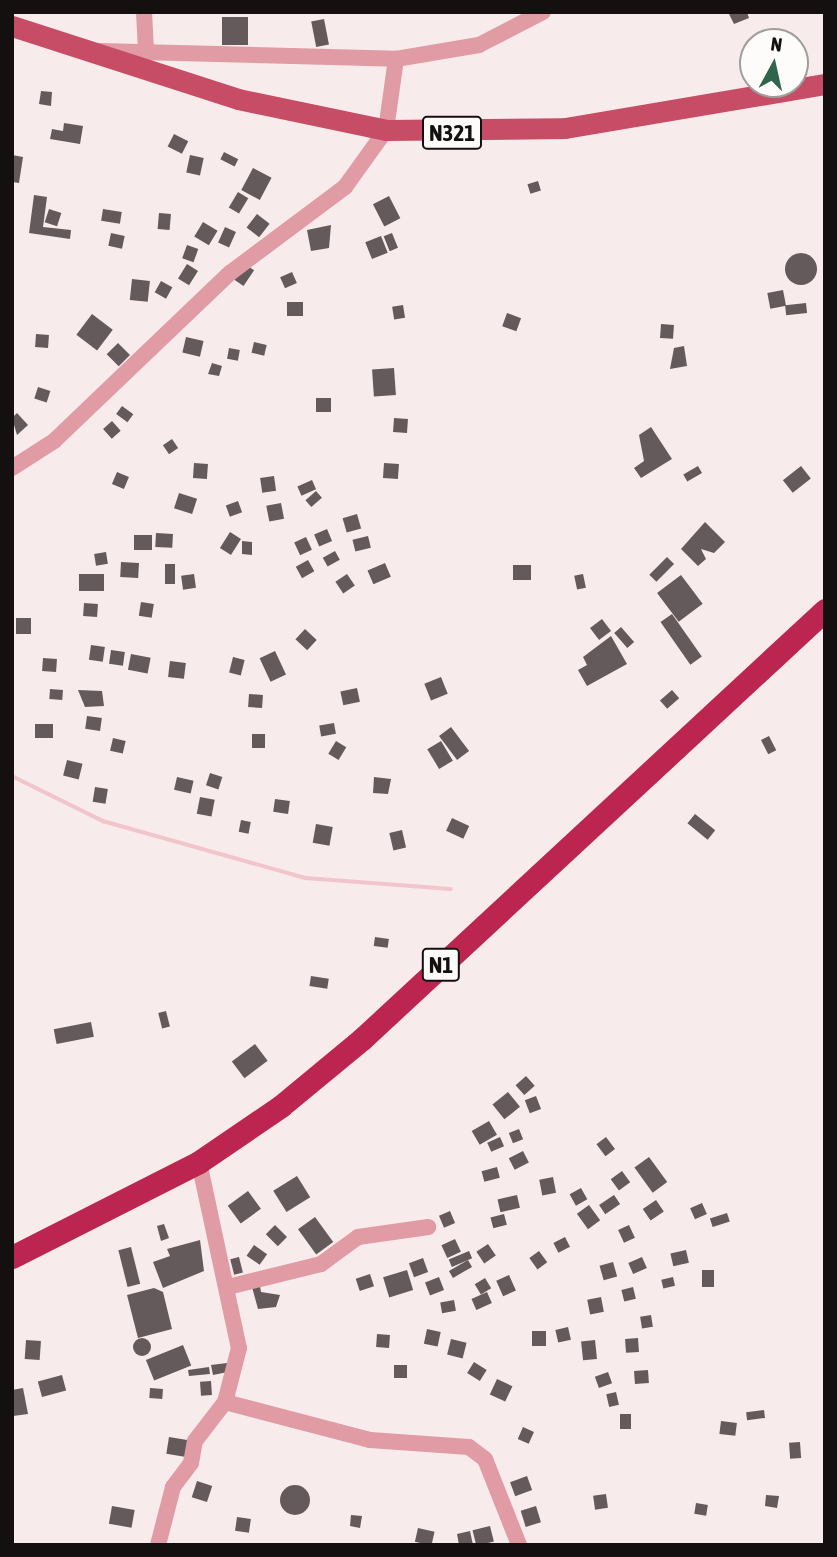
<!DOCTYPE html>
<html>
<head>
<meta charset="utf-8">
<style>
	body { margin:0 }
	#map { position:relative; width:837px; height:1557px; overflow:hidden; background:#f8ebec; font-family:"Asap Condensed",sans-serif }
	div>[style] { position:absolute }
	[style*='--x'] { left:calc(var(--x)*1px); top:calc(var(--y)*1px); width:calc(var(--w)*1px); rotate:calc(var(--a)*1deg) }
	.stream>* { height:3.5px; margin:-1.75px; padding:0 1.75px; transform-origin:1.75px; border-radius:1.75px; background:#f1c5ca }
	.building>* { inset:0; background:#655a5b; transform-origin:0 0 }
	.round { border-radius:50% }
	.minor>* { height:16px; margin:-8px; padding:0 8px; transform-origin:8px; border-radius:8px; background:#e09ba4 }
	.major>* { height:21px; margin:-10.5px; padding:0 10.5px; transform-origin:10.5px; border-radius:10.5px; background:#c74c66 }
	.highway>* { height:23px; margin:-11.5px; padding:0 11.5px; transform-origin:11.5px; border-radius:11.5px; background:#bc2550 }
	span { translate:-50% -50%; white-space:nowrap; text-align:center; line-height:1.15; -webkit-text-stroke:7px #fefbfb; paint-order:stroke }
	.shield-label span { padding:2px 5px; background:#fefbfb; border:2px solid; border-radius:5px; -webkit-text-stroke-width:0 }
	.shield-label { font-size:23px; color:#141010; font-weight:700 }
	.frame { position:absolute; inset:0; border:14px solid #141010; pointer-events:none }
	.north { position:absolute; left:739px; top:28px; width:70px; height:70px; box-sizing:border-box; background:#fefbfb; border:2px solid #a09d9d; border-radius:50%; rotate:8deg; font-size:19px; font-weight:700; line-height:28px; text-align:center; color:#141010 }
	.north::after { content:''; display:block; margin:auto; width:24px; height:32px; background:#2f654b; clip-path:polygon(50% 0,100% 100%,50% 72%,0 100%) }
</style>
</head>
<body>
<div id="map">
	<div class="stream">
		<i style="--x:12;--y:776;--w:102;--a:26.3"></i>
		<i style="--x:103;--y:821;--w:211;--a:15.7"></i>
		<i style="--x:306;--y:878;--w:145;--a:4.3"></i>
	</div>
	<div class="building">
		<i style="clip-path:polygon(728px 12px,747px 12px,749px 18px,734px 24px)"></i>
		<i style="left:222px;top:17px;width:26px;height:28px"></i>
		<i style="left:324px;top:19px;width:26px;height:13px;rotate:79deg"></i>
		<i style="clip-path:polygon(41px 91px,52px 92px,51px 106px,39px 104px)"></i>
		<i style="clip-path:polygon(64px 123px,83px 126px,80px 144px,50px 139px,52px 129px,63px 131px)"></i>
		<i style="left:174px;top:134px;width:16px;height:14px;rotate:27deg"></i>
		<i style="left:224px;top:152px;width:16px;height:8px;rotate:27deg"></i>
		<i style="clip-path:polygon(12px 155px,23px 157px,19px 183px,12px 182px)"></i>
		<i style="left:190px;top:155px;width:14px;height:18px;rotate:12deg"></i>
		<i style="left:253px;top:168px;width:21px;height:25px;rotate:28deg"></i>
		<i style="left:538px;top:181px;width:10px;height:11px;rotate:73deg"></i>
		<i style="left:238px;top:192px;width:12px;height:18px;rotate:31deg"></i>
		<i style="clip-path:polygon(34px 195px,47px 197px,43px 227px,71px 230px,70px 239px,29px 233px)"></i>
		<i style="left:389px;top:196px;width:25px;height:18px;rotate:63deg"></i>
		<i style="left:49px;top:209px;width:13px;height:14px;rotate:18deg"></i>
		<i style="left:103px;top:209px;width:19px;height:12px;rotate:9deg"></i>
		<i style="left:159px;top:213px;width:12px;height:16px;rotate:5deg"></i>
		<i style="left:257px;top:214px;width:16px;height:17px;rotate:38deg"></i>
		<i style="left:203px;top:222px;width:17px;height:17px;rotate:31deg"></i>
		<i style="clip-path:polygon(331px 225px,329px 248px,311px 251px,307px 230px)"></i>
		<i style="left:225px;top:227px;width:12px;height:17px;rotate:24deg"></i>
		<i style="left:111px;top:233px;width:14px;height:13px;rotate:12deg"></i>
		<i style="left:392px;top:233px;width:16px;height:9px;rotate:68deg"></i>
		<i style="left:381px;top:236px;width:18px;height:17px;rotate:68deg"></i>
		<i style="left:187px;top:245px;width:12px;height:14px;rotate:20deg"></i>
		<i class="round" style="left:785px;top:253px;width:32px;height:32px"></i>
		<i style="left:187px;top:264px;width:13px;height:17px;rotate:32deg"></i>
		<i style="left:245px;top:264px;width:11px;height:19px;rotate:34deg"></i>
		<i style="left:292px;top:272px;width:12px;height:13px;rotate:66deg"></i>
		<i style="left:132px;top:279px;width:18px;height:21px;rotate:6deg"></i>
		<i style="left:161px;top:281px;width:13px;height:13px;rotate:29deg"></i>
		<i style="left:783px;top:290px;width:16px;height:16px;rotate:79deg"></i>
		<i style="left:287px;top:302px;width:16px;height:14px"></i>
		<i style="left:806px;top:303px;width:10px;height:21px;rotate:84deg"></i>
		<i style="left:403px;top:305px;width:13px;height:11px;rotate:81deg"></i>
		<i style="left:507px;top:313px;width:15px;height:14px;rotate:20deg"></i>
		<i style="left:92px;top:314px;width:26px;height:26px;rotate:37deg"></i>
		<i style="left:661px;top:324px;width:13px;height:14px;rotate:4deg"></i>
		<i style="left:36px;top:334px;width:13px;height:13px;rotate:4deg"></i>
		<i style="left:186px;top:337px;width:18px;height:16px;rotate:13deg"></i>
		<i style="left:254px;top:342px;width:13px;height:11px;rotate:13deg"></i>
		<i style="left:118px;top:343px;width:17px;height:16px;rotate:45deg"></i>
		<i style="clip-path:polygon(684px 346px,687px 366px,670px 369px,674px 348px)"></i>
		<i style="left:229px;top:348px;width:11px;height:11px;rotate:10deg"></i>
		<i style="clip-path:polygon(212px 363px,222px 366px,219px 376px,208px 374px)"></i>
		<i style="left:394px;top:368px;width:27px;height:22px;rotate:86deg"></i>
		<i style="left:38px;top:387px;width:13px;height:12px;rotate:18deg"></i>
		<i style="left:316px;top:398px;width:15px;height:14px"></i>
		<i style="left:122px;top:406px;width:14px;height:10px;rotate:36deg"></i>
		<i style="clip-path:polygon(17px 413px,28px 425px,17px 435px,12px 418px)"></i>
		<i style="left:394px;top:418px;width:14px;height:14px;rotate:4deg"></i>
		<i style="left:112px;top:421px;width:13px;height:12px;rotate:48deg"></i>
		<i style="clip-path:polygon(651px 427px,672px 459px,641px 478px,634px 468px,644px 461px,639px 435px)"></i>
		<i style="left:172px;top:439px;width:11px;height:11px;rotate:56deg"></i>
		<i style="left:194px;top:463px;width:14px;height:15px;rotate:4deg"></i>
		<i style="left:384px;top:463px;width:15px;height:15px;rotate:4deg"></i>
		<i style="left:698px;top:466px;width:8px;height:17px;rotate:60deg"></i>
		<i style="left:801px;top:466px;width:16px;height:23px;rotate:52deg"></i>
		<i style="left:117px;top:472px;width:13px;height:13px;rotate:23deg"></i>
		<i style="left:274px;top:476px;width:15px;height:14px;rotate:82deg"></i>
		<i style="left:312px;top:480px;width:10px;height:16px;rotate:66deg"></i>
		<i style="left:316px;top:491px;width:9px;height:14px;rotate:49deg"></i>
		<i style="left:179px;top:493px;width:19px;height:16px;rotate:18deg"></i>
		<i style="left:238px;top:501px;width:12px;height:13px;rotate:70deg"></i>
		<i style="left:281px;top:503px;width:16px;height:15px;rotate:79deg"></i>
		<i style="left:357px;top:514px;width:15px;height:15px;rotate:74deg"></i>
		<i style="clip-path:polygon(705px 522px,725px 542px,714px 553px,701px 549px,706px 559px,698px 566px,681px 549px)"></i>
		<i style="left:327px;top:529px;width:13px;height:14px;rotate:67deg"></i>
		<i style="left:230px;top:532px;width:13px;height:19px;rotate:32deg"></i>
		<i style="left:156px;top:533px;width:17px;height:14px;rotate:3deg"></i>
		<i style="left:134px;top:535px;width:18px;height:15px"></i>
		<i style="left:368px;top:536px;width:12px;height:16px;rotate:76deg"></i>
		<i style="left:306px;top:537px;width:14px;height:13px;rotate:65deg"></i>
		<i style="clip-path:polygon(242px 541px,252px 542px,252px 555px,242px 554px)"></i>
		<i style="left:335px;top:551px;width:10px;height:14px;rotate:61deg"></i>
		<i style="left:106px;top:552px;width:12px;height:12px;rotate:81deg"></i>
		<i style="left:667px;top:557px;width:10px;height:25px;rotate:45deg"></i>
		<i style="left:308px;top:560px;width:13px;height:14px;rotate:61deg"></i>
		<i style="left:121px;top:562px;width:18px;height:15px;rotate:3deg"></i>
		<i style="left:385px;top:563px;width:15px;height:19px;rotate:67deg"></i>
		<i style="left:165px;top:564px;width:10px;height:20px"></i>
		<i style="left:513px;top:565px;width:18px;height:15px"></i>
		<i style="left:104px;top:574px;width:17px;height:25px;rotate:90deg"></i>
		<i style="left:194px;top:574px;width:14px;height:13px;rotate:82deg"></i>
		<i style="left:347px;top:574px;width:14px;height:14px;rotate:56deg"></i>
		<i style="left:583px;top:574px;width:14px;height:9px;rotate:78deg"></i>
		<i style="left:681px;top:575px;width:36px;height:30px;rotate:53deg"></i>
		<i style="left:141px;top:602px;width:13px;height:14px;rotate:9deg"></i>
		<i style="left:84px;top:603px;width:14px;height:13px;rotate:4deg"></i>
		<i style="left:672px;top:614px;width:52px;height:14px;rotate:55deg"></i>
		<i style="left:16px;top:618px;width:15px;height:16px"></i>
		<i style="left:602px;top:619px;width:15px;height:15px;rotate:53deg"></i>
		<i style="left:621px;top:627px;width:20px;height:9px;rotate:49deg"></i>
		<i style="left:305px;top:629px;width:16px;height:14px;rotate:43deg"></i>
		<i style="clip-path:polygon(611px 636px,627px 664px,587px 686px,578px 670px,587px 665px,583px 657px)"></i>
		<i style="left:91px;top:645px;width:14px;height:15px;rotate:8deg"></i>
		<i style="left:111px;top:650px;width:14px;height:14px;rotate:8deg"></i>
		<i style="left:275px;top:651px;width:26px;height:17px;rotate:65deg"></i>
		<i style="left:131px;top:654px;width:20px;height:16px;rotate:11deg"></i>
		<i style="left:233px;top:657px;width:12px;height:16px;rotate:14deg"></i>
		<i style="left:43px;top:658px;width:14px;height:13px;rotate:4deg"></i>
		<i style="left:170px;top:661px;width:16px;height:16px;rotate:7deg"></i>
		<i style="left:441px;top:677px;width:18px;height:18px;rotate:68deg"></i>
		<i style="left:357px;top:688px;width:14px;height:17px;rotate:78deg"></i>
		<i style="left:50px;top:689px;width:13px;height:10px;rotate:4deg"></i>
		<i style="clip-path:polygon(78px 690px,102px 691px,104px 706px,85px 707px)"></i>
		<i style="left:672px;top:690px;width:11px;height:16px;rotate:49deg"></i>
		<i style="left:249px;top:694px;width:14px;height:13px;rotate:4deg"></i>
		<i style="left:87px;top:716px;width:15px;height:13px;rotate:8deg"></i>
		<i style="left:334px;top:723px;width:11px;height:15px;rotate:80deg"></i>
		<i style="left:35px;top:724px;width:18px;height:14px"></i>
		<i style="left:451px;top:727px;width:30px;height:15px;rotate:53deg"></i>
		<i style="left:252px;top:734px;width:13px;height:14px"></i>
		<i style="left:769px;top:736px;width:16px;height:9px;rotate:63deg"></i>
		<i style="left:113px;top:738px;width:13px;height:13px;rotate:13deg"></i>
		<i style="left:336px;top:741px;width:12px;height:15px;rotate:31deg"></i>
		<i style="left:441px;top:741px;width:23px;height:16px;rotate:59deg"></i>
		<i style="left:67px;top:760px;width:16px;height:16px;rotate:14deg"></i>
		<i style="left:210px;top:773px;width:13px;height:13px;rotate:18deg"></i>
		<i style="left:177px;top:777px;width:17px;height:13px;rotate:13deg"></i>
		<i style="clip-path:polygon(374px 777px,391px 779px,388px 794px,373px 793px)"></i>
		<i style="left:95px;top:787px;width:13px;height:15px;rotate:9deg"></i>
		<i style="left:200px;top:797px;width:15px;height:17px;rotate:11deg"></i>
		<i style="left:275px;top:799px;width:15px;height:13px;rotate:8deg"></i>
		<i style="left:695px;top:814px;width:26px;height:12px;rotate:39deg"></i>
		<i style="left:452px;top:818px;width:19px;height:14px;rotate:25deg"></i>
		<i style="left:241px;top:820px;width:10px;height:12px;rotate:11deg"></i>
		<i style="left:316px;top:824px;width:17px;height:19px;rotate:10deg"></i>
		<i style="left:402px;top:830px;width:18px;height:13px;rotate:77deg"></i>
		<i style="left:375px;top:937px;width:14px;height:9px;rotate:8deg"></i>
		<i style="left:311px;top:976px;width:18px;height:10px;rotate:9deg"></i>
		<i style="left:166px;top:1011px;width:16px;height:8px;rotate:76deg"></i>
		<i style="left:91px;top:1022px;width:15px;height:38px;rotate:79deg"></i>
		<i style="left:255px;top:1044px;width:21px;height:29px;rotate:53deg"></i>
		<i style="left:526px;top:1076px;width:13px;height:14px;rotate:48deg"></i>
		<i style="left:508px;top:1092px;width:19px;height:20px;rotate:51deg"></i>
		<i style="left:536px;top:1096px;width:14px;height:12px;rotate:69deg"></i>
		<i style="left:489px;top:1121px;width:16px;height:20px;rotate:60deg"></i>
		<i style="left:519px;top:1129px;width:11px;height:11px;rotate:68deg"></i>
		<i style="left:500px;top:1137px;width:10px;height:14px;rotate:66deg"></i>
		<i style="left:606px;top:1137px;width:15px;height:12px;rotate:53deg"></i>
		<i style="left:523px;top:1151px;width:13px;height:16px;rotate:63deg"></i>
		<i style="left:649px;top:1157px;width:31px;height:18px;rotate:54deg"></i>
		<i style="left:497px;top:1167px;width:11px;height:16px;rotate:75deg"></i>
		<i style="left:622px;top:1171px;width:14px;height:14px;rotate:54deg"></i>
		<i style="left:297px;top:1176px;width:25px;height:28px;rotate:58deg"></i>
		<i style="left:553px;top:1177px;width:16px;height:14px;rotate:79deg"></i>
		<i style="left:581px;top:1188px;width:13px;height:13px;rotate:61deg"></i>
		<i style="left:248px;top:1191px;width:22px;height:25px;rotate:54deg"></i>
		<i style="left:517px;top:1195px;width:13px;height:20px;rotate:77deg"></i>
		<i style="left:614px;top:1195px;width:11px;height:18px;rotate:56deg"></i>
		<i style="left:656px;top:1200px;width:14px;height:16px;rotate:56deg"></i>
		<i style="left:702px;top:1203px;width:12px;height:13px;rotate:66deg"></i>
		<i style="left:589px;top:1205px;width:19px;height:15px;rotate:54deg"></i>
		<i style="left:450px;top:1211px;width:13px;height:12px;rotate:67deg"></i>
		<i style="left:727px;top:1213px;width:9px;height:18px;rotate:72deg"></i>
		<i style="left:504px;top:1214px;width:11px;height:14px;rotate:75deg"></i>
		<i style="left:315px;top:1217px;width:31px;height:21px;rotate:54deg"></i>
		<i style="clip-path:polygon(164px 1224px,169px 1238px,161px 1241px,157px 1226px)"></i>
		<i style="left:275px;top:1225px;width:17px;height:13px;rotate:45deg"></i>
		<i style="left:629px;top:1225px;width:14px;height:12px;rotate:65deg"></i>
		<i style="left:565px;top:1237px;width:11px;height:13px;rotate:63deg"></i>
		<i style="left:455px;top:1239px;width:14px;height:15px;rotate:65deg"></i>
		<i style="clip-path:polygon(200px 1240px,204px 1271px,163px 1288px,153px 1262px,170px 1256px,167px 1249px)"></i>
		<i style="left:488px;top:1244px;width:14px;height:14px;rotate:56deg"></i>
		<i style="left:254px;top:1245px;width:16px;height:13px;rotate:35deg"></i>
		<i style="left:131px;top:1247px;width:38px;height:13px;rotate:76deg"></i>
		<i style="left:686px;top:1250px;width:13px;height:16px;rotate:77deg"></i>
		<i style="left:469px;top:1251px;width:8px;height:22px;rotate:67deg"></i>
		<i style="left:539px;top:1251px;width:14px;height:12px;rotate:54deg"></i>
		<i style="left:239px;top:1257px;width:16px;height:9px;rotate:76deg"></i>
		<i style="left:642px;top:1257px;width:12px;height:15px;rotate:66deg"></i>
		<i style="left:423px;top:1258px;width:15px;height:15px;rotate:70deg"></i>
		<i style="left:468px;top:1260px;width:8px;height:22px;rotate:60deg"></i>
		<i style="left:613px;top:1262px;width:15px;height:14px;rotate:74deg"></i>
		<i style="left:407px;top:1270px;width:21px;height:25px;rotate:73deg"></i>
		<i style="left:702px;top:1270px;width:12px;height:17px"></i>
		<i style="left:370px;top:1274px;width:13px;height:15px;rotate:72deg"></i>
		<i style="left:509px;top:1275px;width:17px;height:14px;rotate:66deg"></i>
		<i style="left:439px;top:1277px;width:14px;height:15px;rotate:69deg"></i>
		<i style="left:673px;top:1277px;width:9px;height:12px;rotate:77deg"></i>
		<i style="left:485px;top:1278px;width:12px;height:12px;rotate:59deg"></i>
		<i style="clip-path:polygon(260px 1286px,261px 1292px,280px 1295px,276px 1307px,258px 1309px,252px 1287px)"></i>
		<i style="left:633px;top:1287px;width:12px;height:12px;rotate:76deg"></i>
		<i style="clip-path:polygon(154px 1288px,163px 1292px,172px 1329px,138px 1338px,127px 1295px)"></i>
		<i style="left:487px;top:1292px;width:12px;height:17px;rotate:66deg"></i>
		<i style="left:601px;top:1297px;width:15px;height:14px;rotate:79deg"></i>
		<i style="left:454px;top:1300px;width:11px;height:14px;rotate:80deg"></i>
		<i style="left:651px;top:1315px;width:12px;height:11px;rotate:81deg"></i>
		<i style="left:568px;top:1327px;width:13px;height:13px;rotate:77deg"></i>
		<i style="left:427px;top:1329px;width:14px;height:15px;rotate:12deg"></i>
		<i style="left:532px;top:1331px;width:14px;height:15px"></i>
		<i style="left:377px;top:1334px;width:13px;height:13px;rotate:4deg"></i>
		<i class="round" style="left:133px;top:1338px;width:18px;height:18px"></i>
		<i style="left:638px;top:1338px;width:14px;height:13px;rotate:86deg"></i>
		<i style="left:451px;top:1339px;width:16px;height:16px;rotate:14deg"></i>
		<i style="left:26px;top:1340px;width:15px;height:19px;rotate:4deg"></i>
		<i style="left:595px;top:1340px;width:19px;height:14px;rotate:84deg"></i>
		<i style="left:183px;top:1345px;width:22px;height:40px;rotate:68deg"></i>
		<i style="left:474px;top:1362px;width:15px;height:13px;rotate:32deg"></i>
		<i style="clip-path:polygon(227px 1363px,228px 1372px,213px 1375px,211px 1365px)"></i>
		<i style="left:394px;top:1365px;width:13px;height:13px"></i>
		<i style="clip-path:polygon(209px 1367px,210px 1374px,189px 1376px,188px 1370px)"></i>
		<i style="left:648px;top:1370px;width:13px;height:14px;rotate:86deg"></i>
		<i style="left:608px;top:1372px;width:12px;height:14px;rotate:70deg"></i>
		<i style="left:62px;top:1375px;width:16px;height:25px;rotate:75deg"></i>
		<i style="left:497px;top:1379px;width:17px;height:17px;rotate:25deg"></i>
		<i style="left:211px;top:1381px;width:14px;height:11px;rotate:86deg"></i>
		<i style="clip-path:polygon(23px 1388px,28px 1414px,13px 1416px,12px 1390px)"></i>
		<i style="left:150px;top:1388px;width:13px;height:10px;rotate:4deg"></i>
		<i style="left:616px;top:1392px;width:13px;height:10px;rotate:77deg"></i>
		<i style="left:764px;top:1410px;width:8px;height:18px;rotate:83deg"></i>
		<i style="left:631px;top:1414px;width:15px;height:11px;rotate:90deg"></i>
		<i style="left:721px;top:1421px;width:16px;height:13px;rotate:7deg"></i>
		<i style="left:523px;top:1427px;width:12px;height:13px;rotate:24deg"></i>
		<i style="left:169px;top:1437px;width:20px;height:17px;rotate:9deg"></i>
		<i style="left:800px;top:1442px;width:16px;height:11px;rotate:86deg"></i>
		<i style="left:527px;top:1476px;width:15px;height:18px;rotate:70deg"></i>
		<i style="left:197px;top:1481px;width:16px;height:17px;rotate:18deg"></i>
		<i class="round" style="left:280px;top:1485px;width:30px;height:30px"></i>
		<i style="left:606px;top:1494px;width:14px;height:13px;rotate:82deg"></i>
		<i style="clip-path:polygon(766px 1495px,779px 1496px,777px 1508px,765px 1506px)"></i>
		<i style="left:696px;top:1503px;width:12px;height:11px;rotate:9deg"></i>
		<i style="left:112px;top:1506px;width:23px;height:18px;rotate:10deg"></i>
		<i style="left:536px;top:1506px;width:17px;height:16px;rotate:73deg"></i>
		<i style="clip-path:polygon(351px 1515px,362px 1516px,360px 1528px,350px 1526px)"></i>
		<i style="left:237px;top:1517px;width:14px;height:14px;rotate:8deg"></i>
		<i style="left:490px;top:1526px;width:16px;height:18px;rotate:76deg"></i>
		<i style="left:418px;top:1528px;width:17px;height:14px;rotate:13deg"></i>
		<i style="clip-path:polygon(470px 1531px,473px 1545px,459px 1545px,457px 1534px)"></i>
	</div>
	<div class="minor">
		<i style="--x:144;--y:12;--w:36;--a:87"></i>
		<i style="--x:100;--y:51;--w:296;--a:1.5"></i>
		<i style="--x:396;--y:59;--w:84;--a:-9.6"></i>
		<i style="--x:479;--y:45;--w:72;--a:-27.3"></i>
		<i style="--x:12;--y:468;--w:50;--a:-32.7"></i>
		<i style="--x:54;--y:441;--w:243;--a:-43.7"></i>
		<i style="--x:230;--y:273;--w:144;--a:-36.8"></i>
		<i style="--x:345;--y:187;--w:70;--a:-54.3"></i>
		<i style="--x:386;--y:130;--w:72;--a:-82"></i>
		<i style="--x:199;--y:1162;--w:190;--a:77.9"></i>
		<i style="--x:239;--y:1348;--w:56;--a:104.5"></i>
		<i style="--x:225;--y:1402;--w:150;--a:14.7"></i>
		<i style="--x:370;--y:1440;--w:99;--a:4"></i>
		<i style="--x:469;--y:1447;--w:20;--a:37"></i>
		<i style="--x:485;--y:1459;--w:92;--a:68.4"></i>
		<i style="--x:228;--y:1287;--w:96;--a:-13.9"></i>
		<i style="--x:321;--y:1264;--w:46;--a:-36.1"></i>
		<i style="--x:358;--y:1237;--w:71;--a:-8.1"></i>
		<i style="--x:158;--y:1545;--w:60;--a:-75.5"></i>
		<i style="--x:173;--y:1487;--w:30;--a:-53"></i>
		<i style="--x:191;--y:1463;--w:22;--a:-80"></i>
		<i style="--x:195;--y:1441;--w:49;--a:-52.4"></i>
	</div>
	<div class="major">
		<i style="--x:12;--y:26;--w:237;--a:17.9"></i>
		<i style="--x:238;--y:99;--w:151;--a:11.8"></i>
		<i style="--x:386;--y:130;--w:179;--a:-0.6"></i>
		<i style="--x:565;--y:128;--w:264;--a:-9.6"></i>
	</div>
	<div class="highway">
		<i style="--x:12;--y:1257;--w:210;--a:-26.9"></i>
		<i style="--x:199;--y:1162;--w:99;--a:-34.3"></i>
		<i style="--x:281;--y:1106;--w:105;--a:-39.6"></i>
		<i style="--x:362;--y:1039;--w:631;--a:-42.82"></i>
	</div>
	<div class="shield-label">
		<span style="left:452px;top:133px">N321</span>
		<span style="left:441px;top:965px">N1</span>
	</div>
	<div class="frame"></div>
	<div class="north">N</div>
</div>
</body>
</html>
